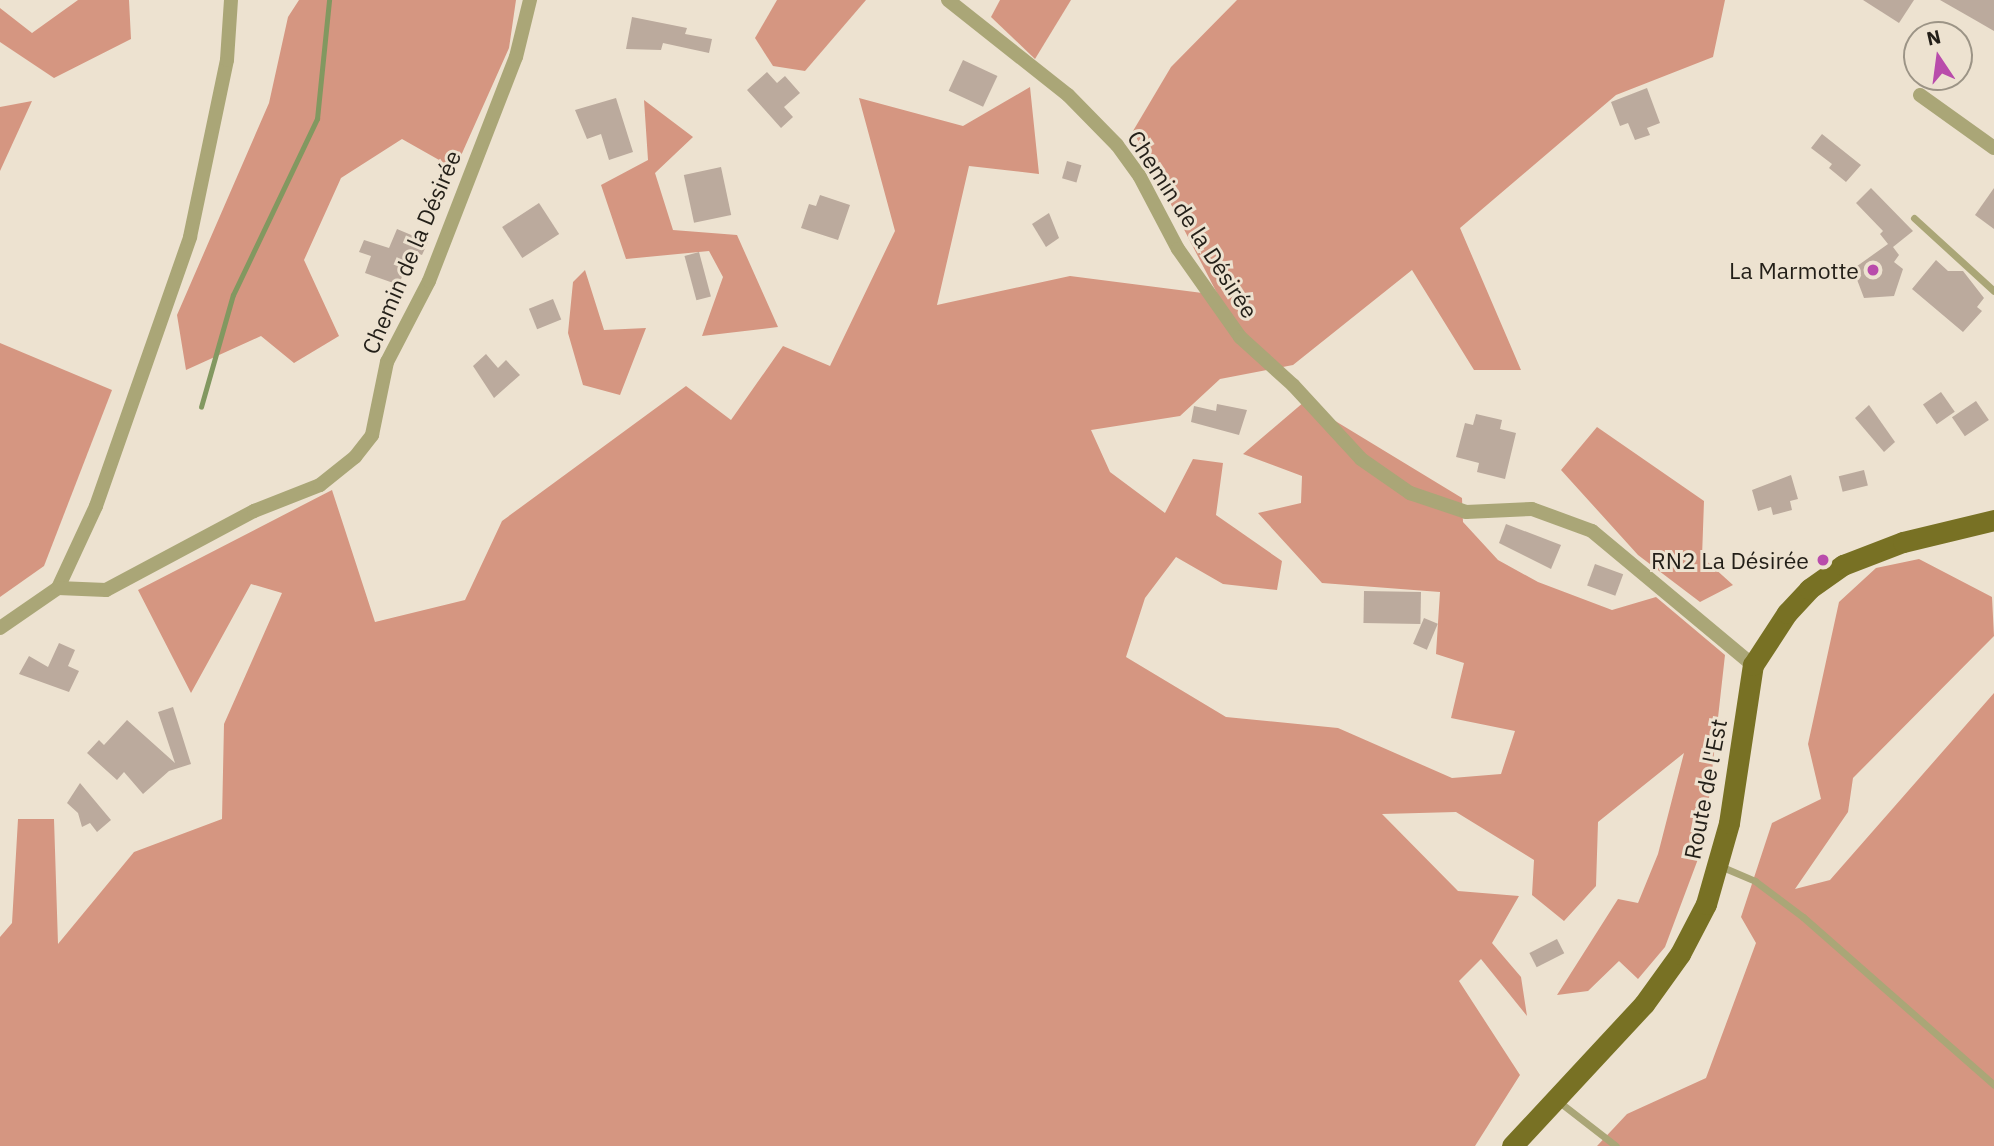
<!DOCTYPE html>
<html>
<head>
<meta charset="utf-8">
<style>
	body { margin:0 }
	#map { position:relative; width:1994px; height:1146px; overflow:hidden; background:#ede2d0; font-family:"IBM Plex Sans",sans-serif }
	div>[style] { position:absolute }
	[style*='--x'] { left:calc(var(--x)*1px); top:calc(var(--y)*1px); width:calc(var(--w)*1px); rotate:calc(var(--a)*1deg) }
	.forest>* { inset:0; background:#d59681 }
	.stream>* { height:4.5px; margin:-2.25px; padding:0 2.25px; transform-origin:2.25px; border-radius:2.25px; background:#829860 }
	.building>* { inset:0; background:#bbaa9d; transform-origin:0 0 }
	.service>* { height:7px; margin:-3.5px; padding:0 3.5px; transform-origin:3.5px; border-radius:3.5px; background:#aaa677 }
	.minor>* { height:14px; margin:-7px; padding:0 7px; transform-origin:7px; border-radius:7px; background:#aaa677 }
	.primary>* { height:21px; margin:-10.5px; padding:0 10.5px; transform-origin:10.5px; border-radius:10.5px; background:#787124 }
	.dots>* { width:19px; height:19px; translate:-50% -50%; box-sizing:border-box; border:4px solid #ede2d0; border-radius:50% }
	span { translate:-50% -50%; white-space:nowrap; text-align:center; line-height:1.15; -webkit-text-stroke:6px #ede2d0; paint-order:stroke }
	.street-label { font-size:23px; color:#231f18 }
	.poi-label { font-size:23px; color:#231f18 }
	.right { translate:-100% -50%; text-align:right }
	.north { position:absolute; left:1903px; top:21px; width:70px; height:70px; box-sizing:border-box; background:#ede2d0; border:2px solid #9c9486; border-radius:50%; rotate:347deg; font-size:19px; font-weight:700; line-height:28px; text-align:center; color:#231f18 }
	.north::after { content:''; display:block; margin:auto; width:24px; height:32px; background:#b94cab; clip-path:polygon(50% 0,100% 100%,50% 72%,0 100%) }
</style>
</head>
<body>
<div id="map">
	<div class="forest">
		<i style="clip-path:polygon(78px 0,129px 0,131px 39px,54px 78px,0 42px,0 8px,32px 33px)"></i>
		<i style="clip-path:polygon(299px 0,516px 0,509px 48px,455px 169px,402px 139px,341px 178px,304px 260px,339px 336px,294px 363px,261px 336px,186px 370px,177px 315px,269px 103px,288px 17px)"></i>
		<i style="clip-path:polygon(777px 0,866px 0,805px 71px,773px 66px,755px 38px)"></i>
		<i style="clip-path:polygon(1000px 0,1071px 0,1035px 59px,991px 17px)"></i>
		<i style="clip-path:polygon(1237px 0,1725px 0,1713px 57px,1616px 95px,1460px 228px,1521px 370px,1474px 370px,1412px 270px,1293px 365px,1220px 379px,1180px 416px,1091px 430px,1110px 472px,1165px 513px,1193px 459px,1223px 463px,1216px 515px,1282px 561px,1277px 590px,1223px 584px,1176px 557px,1145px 598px,1126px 657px,1226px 717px,1338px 728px,1452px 778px,1501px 774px,1515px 731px,1451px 718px,1464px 663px,1436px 654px,1440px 592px,1322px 583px,1258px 513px,1301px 503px,1302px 476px,1243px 454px,1304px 402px,1462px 498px,1463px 522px,1498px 560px,1538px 582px,1612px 610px,1656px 597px,1725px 655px,1704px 843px,1665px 947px,1638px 979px,1619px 961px,1588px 991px,1557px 995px,1618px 899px,1638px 903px,1658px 854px,1684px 753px,1598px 822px,1596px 886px,1564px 921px,1532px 895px,1534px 860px,1456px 812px,1382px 814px,1458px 891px,1519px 896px,1492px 943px,1521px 977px,1527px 1016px,1481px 959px,1459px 981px,1520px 1075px,1475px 1146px,0 1146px,0 937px,12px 923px,18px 819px,54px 819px,58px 944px,134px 852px,222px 819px,224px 724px,282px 593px,251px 584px,191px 693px,138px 590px,332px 490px,375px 622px,465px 600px,502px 521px,686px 386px,731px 420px,783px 346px,830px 366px,895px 231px,859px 98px,963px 126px,1030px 87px,1039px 174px,969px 166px,937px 305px,1070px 276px,1218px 295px,1133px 131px,1171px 67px)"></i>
		<i style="clip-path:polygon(644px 100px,693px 137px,655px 173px,673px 230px,737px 235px,778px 327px,702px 336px,723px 277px,709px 251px,626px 259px,601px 185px,648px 160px)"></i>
		<i style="clip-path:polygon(32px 101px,0 171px,0 107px)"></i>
		<i style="clip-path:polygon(585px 270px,604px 330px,646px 328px,620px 395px,583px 385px,568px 333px,573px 282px)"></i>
		<i style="clip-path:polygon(0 343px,112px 390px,44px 566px,0 597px)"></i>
		<i style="clip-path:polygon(1597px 427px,1704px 501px,1702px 557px,1733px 585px,1700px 602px,1638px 555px,1561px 470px)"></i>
		<i style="clip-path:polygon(1919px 559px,1992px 597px,1994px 636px,1853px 778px,1848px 812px,1795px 889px,1830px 880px,1994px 693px,1994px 1146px,1597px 1146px,1627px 1114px,1706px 1078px,1756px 943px,1741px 917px,1772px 823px,1821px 799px,1808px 744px,1839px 602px,1876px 568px)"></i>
	</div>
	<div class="stream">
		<i style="--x:201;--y:407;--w:116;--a:-74.1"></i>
		<i style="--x:233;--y:295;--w:195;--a:-64.5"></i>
		<i style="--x:317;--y:119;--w:120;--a:-84.2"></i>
	</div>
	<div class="building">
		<i style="clip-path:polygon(1863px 0,1914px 0,1899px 23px)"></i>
		<i style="clip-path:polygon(1940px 0,1994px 0,1994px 31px,1975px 20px)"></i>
		<i style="clip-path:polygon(632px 17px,687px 28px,685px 34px,712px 39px,709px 53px,663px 43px,661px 50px,626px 49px)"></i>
		<i style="left:963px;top:60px;width:38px;height:34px;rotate:25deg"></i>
		<i style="clip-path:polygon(767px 72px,777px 83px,785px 76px,800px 93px,784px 107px,793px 117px,781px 128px,747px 90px)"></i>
		<i style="clip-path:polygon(1647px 88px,1660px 123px,1647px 128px,1650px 135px,1635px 140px,1628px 123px,1620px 126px,1611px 102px)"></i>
		<i style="clip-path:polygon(616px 98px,633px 152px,609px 160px,601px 134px,587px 139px,575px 110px)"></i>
		<i style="clip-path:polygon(1822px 134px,1861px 165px,1846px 182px,1829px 168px,1832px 164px,1811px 148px)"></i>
		<i style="left:1067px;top:161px;width:15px;height:18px;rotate:16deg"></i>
		<i style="left:721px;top:167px;width:49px;height:38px;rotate:78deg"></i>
		<i style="clip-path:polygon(1871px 188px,1913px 231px,1893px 247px,1899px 255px,1894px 262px,1903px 269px,1894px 296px,1864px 298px,1853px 269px,1888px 244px,1880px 234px,1883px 231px,1856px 203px)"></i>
		<i style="clip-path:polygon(1994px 188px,1994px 229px,1975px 215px)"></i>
		<i style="clip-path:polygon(820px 195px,850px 205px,838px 240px,801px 228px,809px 204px,816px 206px)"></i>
		<i style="left:539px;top:203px;width:37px;height:44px;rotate:57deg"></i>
		<i style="clip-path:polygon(1049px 213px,1059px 238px,1046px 247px,1032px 224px)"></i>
		<i style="clip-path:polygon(397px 229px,428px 242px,422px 255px,411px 251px,399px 285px,365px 273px,371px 256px,359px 252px,364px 240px,389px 248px)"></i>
		<i style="left:699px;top:252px;width:46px;height:15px;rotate:75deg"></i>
		<i style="clip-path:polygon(1936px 260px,1948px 271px,1963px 271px,1984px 298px,1977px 307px,1982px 311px,1963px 332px,1912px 289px)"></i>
		<i style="left:553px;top:299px;width:22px;height:26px;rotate:68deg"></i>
		<i style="clip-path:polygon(486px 354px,498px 368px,506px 360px,520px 375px,494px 398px,473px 366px)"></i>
		<i style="left:1941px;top:392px;width:24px;height:22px;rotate:55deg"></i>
		<i style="left:1976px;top:401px;width:23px;height:29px;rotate:56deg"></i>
		<i style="clip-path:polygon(1217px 404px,1247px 410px,1239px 435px,1191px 422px,1194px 406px,1216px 411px)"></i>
		<i style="clip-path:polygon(1869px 405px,1895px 442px,1884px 452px,1855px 418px)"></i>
		<i style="clip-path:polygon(1476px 414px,1502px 420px,1500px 429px,1516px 433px,1505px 479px,1477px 472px,1479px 463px,1456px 457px,1465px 423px,1473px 425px)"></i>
		<i style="left:1864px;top:470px;width:16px;height:26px;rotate:76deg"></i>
		<i style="clip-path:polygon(1791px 475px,1798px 499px,1790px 501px,1792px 510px,1773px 515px,1771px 507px,1758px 511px,1752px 490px)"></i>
		<i style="clip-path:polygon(1506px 524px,1561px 545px,1551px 569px,1499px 543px)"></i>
		<i style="left:1595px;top:564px;width:30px;height:23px;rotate:20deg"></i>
		<i style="left:1364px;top:591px;width:57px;height:32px;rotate:1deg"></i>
		<i style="left:1424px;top:618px;width:15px;height:28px;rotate:23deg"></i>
		<i style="clip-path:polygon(59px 643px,75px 650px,68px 666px,79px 671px,69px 692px,19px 674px,29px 656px,48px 667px)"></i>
		<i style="clip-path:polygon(173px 707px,191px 764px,169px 771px,143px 794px,124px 772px,117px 780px,87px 753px,99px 740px,104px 745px,127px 720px,175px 763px,158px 712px)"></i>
		<i style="clip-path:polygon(80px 783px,111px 820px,97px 832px,90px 823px,82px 827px,78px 813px,67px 803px)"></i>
		<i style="left:1557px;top:939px;width:16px;height:31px;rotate:63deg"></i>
	</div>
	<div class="service">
		<i style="--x:1914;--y:218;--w:108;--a:42.4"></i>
		<i style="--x:1720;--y:866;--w:38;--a:23"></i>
		<i style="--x:1755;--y:881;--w:60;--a:36.9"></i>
		<i style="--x:1803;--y:917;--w:254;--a:41.3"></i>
		<i style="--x:1558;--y:1101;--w:73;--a:37.8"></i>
	</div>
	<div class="minor">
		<i style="--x:948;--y:0;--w:153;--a:38.4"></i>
		<i style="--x:1068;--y:95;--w:70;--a:45.6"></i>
		<i style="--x:1117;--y:145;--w:39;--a:54"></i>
		<i style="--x:1140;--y:177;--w:81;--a:62.2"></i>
		<i style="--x:1178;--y:249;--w:108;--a:54.8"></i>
		<i style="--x:1240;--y:337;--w:72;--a:42.2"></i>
		<i style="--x:1293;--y:385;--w:100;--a:47.4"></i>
		<i style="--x:1361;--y:459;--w:60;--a:34.8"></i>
		<i style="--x:1410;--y:493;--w:59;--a:18.7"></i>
		<i style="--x:1466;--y:512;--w:66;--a:-2.6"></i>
		<i style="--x:1532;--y:509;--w:64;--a:20.1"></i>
		<i style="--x:1592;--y:531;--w:209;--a:39.8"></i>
		<i style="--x:1920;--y:95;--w:91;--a:35.6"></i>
		<i style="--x:58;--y:588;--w:90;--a:-65.1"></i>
		<i style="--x:96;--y:506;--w:285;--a:-70.7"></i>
		<i style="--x:190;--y:237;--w:181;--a:-78.2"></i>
		<i style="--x:227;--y:60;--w:60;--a:-86.2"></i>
		<i style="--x:0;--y:628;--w:70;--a:-34.6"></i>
		<i style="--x:58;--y:588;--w:48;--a:2.4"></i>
		<i style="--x:106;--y:590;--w:168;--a:-28.1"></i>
		<i style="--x:254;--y:511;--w:71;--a:-21.5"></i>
		<i style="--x:320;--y:485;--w:45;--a:-38.7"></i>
		<i style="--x:355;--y:457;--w:28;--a:-52"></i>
		<i style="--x:372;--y:435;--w:75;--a:-78.4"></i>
		<i style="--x:387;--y:362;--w:91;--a:-62.6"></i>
		<i style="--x:429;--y:281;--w:240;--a:-68.8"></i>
		<i style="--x:516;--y:57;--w:59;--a:-76.2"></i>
	</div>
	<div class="primary">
		<i style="--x:1512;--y:1146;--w:194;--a:-47.1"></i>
		<i style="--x:1644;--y:1004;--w:62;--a:-54.2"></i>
		<i style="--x:1680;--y:954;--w:56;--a:-62.5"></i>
		<i style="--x:1706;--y:904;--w:84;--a:-74.1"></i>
		<i style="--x:1729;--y:823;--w:160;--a:-81.4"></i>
		<i style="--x:1753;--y:665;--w:62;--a:-56.8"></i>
		<i style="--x:1787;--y:613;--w:33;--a:-47"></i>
		<i style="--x:1809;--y:589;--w:42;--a:-35.2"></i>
		<i style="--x:1843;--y:565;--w:64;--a:-21"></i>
		<i style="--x:1903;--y:542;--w:94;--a:-13.6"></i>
	</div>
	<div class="dots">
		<i style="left:1873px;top:270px;background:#b94cab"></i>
		<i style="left:1823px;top:560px;background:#b94cab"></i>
	</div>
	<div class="street-label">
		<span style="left:1193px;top:224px;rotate:57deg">Chemin de la Désirée</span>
		<span style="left:411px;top:252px;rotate:-67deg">Chemin de la Désirée</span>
		<span style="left:1705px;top:789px;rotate:-79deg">Route de l'Est</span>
	</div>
	<div class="poi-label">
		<span class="right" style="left:1859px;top:270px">La Marmotte</span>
		<span class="right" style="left:1809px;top:560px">RN2 La Désirée</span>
	</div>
	<div class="north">N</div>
</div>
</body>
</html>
